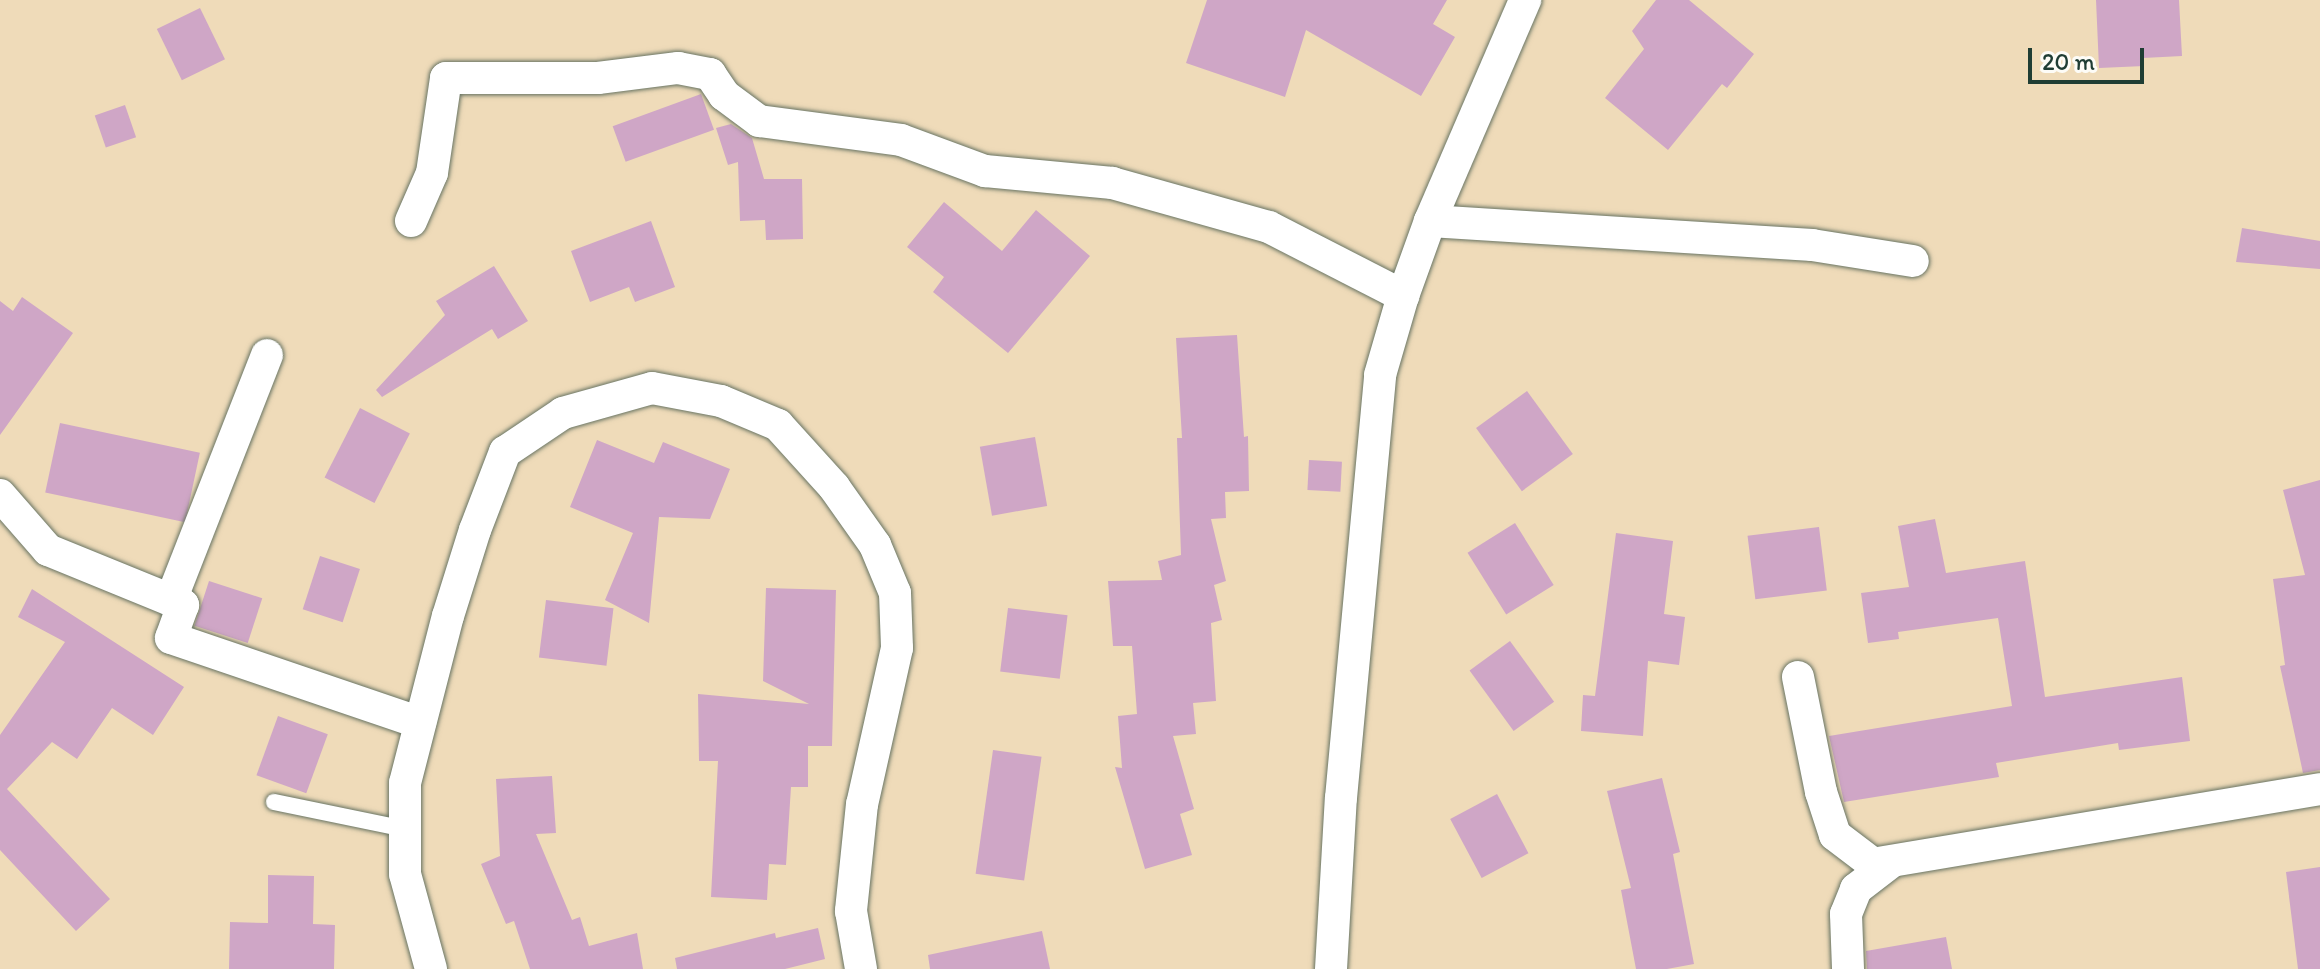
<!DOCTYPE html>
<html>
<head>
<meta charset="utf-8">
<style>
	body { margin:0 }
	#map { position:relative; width:2320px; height:969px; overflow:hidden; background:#efdbb9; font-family:Itim,sans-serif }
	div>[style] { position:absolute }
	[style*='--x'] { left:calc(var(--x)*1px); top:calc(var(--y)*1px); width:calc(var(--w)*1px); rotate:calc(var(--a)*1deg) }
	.building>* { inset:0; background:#cfa6c6; transform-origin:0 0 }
	.roads { filter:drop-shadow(0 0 2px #687463) drop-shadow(0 0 2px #687463) }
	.service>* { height:16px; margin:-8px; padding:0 8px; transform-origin:8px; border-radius:8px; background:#fff }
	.minor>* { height:32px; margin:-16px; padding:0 16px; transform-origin:16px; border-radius:16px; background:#fff }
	span { translate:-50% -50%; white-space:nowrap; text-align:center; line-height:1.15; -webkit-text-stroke:8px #fdfcf7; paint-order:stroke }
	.scale { position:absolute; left:2028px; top:48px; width:116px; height:36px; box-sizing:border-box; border:4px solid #1f3d34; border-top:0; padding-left:10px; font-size:24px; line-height:28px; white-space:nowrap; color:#1f3d34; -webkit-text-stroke:6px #fdfcf7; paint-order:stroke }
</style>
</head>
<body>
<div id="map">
	<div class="building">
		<i style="clip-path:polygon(1207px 0,1447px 0,1433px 24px,1455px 37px,1421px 96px,1306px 30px,1285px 97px,1186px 63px)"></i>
		<i style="clip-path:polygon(1656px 0,1689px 0,1754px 54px,1727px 88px,1722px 84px,1668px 150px,1605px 98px,1644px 49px,1632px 31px)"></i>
		<i style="clip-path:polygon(2096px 0,2179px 0,2182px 56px,2143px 58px,2144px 66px,2099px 68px)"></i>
		<i style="left:200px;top:8px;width:57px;height:48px;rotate:64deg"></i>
		<i style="left:701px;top:94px;width:38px;height:94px;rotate:70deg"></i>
		<i style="left:125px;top:105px;width:34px;height:32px;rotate:71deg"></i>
		<i style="clip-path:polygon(731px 124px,752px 138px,764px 179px,802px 179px,803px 239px,766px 240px,765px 220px,740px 221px,738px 162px,728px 165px,716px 128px)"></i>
		<i style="clip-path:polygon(944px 202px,1002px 251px,1036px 210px,1090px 256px,1008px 353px,933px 292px,944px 277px,907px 247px)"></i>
		<i style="clip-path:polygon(651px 221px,675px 287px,635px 302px,629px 287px,590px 302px,571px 251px)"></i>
		<i style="clip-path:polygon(2242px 228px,2320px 241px,2320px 269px,2236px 262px)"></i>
		<i style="clip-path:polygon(494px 266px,528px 321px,498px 339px,492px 329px,382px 397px,376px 390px,445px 315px,436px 301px)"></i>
		<i style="clip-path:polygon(22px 297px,73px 333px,0 435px,0 301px,13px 311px)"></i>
		<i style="clip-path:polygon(1237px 335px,1244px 437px,1248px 436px,1249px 491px,1225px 492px,1226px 518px,1211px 519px,1226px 581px,1214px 585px,1222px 620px,1211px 623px,1216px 701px,1193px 703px,1196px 734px,1173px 736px,1194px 809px,1180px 814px,1192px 855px,1145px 869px,1115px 767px,1122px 768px,1118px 716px,1137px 714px,1132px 646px,1113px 646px,1108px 581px,1162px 580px,1158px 561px,1181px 555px,1177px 438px,1182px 438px,1176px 338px)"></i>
		<i style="left:1527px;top:391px;width:78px;height:63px;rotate:54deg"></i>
		<i style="left:360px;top:408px;width:56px;height:78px;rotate:27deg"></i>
		<i style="left:60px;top:423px;width:143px;height:71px;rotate:12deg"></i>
		<i style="left:1035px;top:437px;width:70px;height:56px;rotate:80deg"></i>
		<i style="clip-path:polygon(597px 440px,654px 463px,663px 442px,730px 469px,710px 519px,659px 517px,649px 623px,605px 600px,633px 533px,570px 507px)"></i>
		<i style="left:1309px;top:460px;width:33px;height:30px;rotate:3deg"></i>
		<i style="clip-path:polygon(2320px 480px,2320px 770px,2303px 773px,2280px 666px,2285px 665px,2273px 579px,2305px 575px,2283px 490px)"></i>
		<i style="clip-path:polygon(1935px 519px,1946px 573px,2025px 561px,2045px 697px,2182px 677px,2190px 741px,2119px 750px,2118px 743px,1996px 763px,1999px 777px,1844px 802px,1829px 736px,2012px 706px,1998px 618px,1898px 632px,1899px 639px,1868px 643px,1861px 593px,1909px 587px,1898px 526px)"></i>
		<i style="left:1515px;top:523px;width:73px;height:56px;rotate:58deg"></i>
		<i style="left:1819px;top:527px;width:64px;height:72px;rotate:83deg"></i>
		<i style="clip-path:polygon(1616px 533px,1673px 541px,1664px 614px,1685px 617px,1679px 665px,1648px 661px,1643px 736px,1581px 731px,1583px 695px,1595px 696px)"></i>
		<i style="left:320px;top:556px;width:42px;height:56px;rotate:18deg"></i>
		<i style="left:209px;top:581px;width:56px;height:47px;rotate:18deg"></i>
		<i style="clip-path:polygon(766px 588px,836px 590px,832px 746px,808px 746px,808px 787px,791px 787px,786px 865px,769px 864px,767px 900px,711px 897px,718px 761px,699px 761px,698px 694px,809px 704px,763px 681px)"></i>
		<i style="clip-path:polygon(32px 589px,184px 687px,153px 735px,112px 708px,77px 759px,52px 742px,7px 789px,110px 899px,76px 931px,0 850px,0 735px,65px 642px,18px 617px)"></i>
		<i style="left:546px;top:600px;width:68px;height:58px;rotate:7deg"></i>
		<i style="left:1008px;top:608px;width:60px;height:64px;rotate:7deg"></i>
		<i style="left:1510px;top:641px;width:75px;height:50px;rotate:54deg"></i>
		<i style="left:278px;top:716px;width:53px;height:63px;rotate:20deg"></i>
		<i style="left:993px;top:750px;width:49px;height:125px;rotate:8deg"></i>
		<i style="clip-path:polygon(552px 776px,556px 833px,536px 834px,572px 920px,580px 917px,589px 946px,637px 933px,643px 969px,530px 969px,514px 921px,506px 924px,481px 864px,500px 856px,496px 779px)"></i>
		<i style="clip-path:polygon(1662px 778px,1680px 852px,1673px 854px,1694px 964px,1667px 969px,1636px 969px,1621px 890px,1631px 888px,1607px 791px)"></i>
		<i style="left:1497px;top:794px;width:67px;height:53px;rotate:62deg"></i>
		<i style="clip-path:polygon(2320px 867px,2320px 969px,2298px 969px,2286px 872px)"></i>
		<i style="clip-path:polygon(268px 875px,314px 876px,313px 924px,335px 925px,334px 969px,229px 969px,230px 922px,268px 923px)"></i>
		<i style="clip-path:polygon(818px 928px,825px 959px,785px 969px,677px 969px,675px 958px,775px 933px,776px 938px)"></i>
		<i style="clip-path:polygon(1042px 931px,1050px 969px,930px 969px,928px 955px)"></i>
		<i style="clip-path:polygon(1946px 937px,1952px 969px,1867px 969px,1866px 951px)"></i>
	</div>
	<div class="roads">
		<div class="service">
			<i style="--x:274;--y:802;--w:134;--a:11.6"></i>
		</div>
		<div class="minor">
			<i style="--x:411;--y:221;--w:52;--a:-66.4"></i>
			<i style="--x:432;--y:173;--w:96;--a:-81.6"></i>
			<i style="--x:446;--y:78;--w:152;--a:0"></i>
			<i style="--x:598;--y:78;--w:81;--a:-7.1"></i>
			<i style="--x:678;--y:68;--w:33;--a:11"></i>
			<i style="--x:710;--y:74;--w:25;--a:56"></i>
			<i style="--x:724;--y:95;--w:44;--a:36.6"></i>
			<i style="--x:759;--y:121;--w:143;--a:7.6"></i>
			<i style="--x:901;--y:140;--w:90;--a:20.3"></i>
			<i style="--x:985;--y:171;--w:128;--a:5.4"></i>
			<i style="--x:1112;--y:183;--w:163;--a:15.7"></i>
			<i style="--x:1269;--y:227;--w:151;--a:27.2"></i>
			<i style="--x:1430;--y:221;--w:383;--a:3.6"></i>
			<i style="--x:1812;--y:245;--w:102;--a:9"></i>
			<i style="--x:0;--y:495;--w:73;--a:48.9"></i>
			<i style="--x:48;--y:550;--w:146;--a:22.2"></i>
			<i style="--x:183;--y:605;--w:35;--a:110"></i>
			<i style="--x:171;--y:638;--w:263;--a:18.8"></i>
			<i style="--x:171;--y:600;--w:263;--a:-68.6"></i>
			<i style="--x:1798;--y:677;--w:117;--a:78.7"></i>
			<i style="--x:1821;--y:792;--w:45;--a:72"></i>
			<i style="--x:1835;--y:835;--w:48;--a:37.3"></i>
			<i style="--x:1873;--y:864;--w:453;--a:-9.5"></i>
			<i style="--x:431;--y:969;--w:98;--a:-105.3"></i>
			<i style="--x:405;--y:874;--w:91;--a:-90"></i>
			<i style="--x:405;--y:783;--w:172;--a:-75.6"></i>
			<i style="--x:448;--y:616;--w:90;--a:-72.6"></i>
			<i style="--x:475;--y:530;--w:84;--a:-69"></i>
			<i style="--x:505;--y:452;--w:70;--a:-33.9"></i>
			<i style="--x:563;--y:413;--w:92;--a:-15.7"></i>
			<i style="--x:652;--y:388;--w:70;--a:10.7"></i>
			<i style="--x:721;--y:401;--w:62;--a:22.8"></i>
			<i style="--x:778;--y:425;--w:84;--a:47.9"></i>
			<i style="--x:834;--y:487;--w:71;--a:54.7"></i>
			<i style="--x:875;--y:545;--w:52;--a:67.4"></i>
			<i style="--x:895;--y:593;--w:55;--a:87.9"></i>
			<i style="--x:897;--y:648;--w:160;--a:102.6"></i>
			<i style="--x:862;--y:804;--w:108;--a:95.9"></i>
			<i style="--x:851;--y:911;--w:59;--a:80.2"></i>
			<i style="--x:1331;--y:969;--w:171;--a:-86.7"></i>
			<i style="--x:1341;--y:798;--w:425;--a:-84.7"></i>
			<i style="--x:1380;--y:375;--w:82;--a:-73.8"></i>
			<i style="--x:1403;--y:296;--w:80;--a:-70.2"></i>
			<i style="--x:1430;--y:221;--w:241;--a:-66.7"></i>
			<i style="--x:1848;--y:969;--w:55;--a:-92.1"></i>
			<i style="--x:1846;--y:914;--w:27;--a:-68"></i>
			<i style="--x:1856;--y:889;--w:43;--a:-37.4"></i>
		</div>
	</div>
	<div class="scale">20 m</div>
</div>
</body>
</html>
